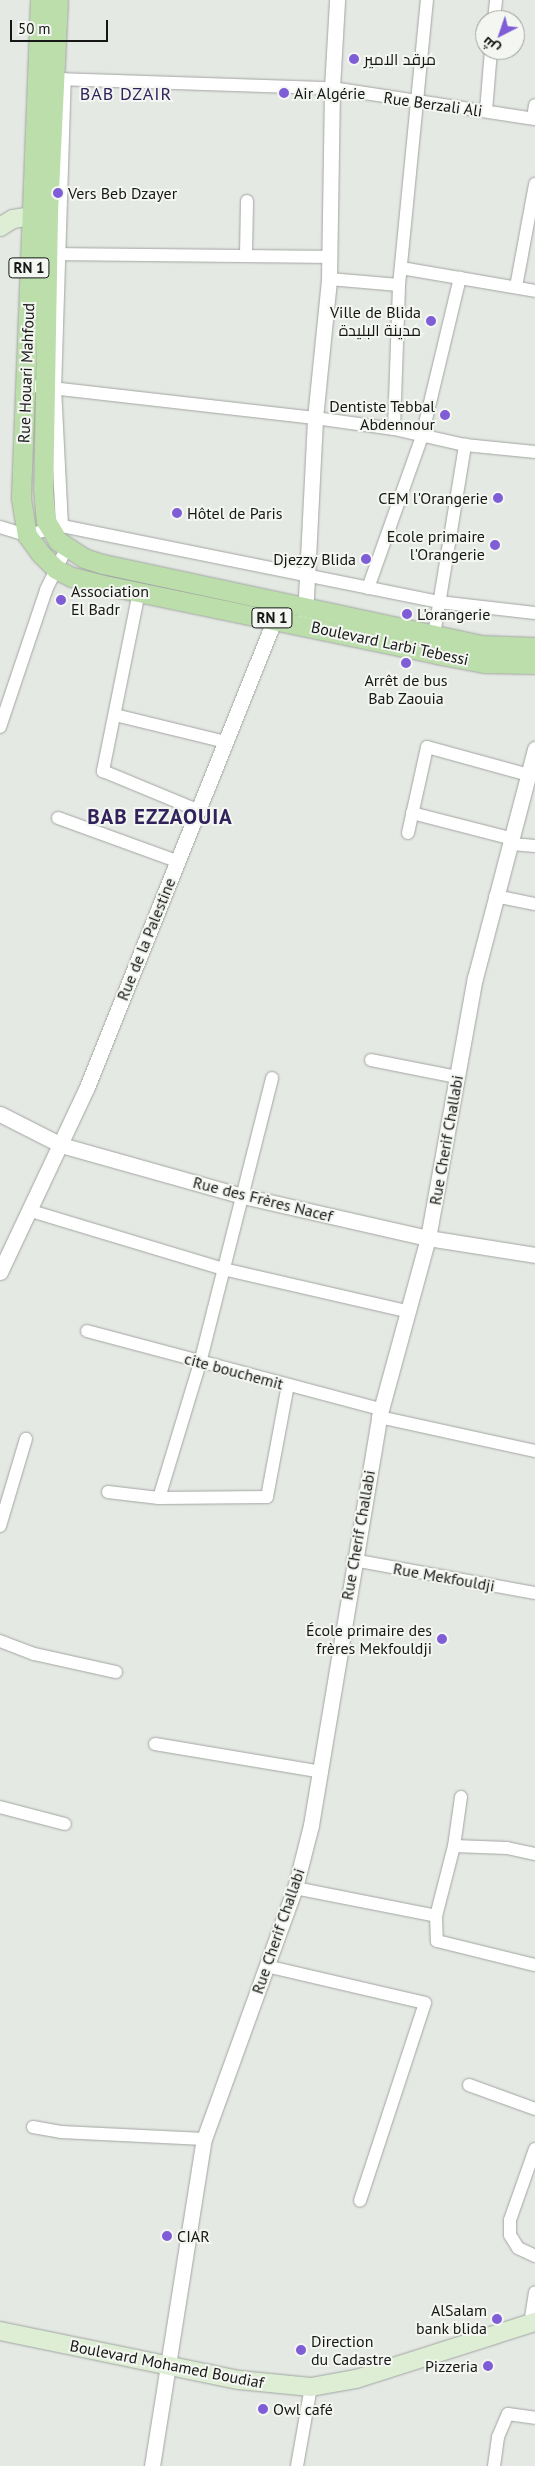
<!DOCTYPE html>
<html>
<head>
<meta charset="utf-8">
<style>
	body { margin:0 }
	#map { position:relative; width:535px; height:2466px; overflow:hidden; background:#e5e9e4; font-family:"PT Sans",Cairo,sans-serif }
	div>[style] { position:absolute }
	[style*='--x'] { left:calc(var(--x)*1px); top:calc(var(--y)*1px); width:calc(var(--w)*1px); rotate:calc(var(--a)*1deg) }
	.roads { filter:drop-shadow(0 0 1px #a2a5a1) drop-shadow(0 0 1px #a2a5a1) }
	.minor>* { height:12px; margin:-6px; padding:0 6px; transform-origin:6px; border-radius:6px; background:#fff }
	.tertiary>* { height:15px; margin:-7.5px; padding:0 7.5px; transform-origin:7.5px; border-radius:7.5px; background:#fff }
	.secondary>* { height:18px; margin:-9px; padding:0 9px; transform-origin:9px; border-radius:9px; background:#ddeed5 }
	.primary>* { height:19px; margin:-9.5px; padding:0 9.5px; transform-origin:9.5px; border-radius:9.5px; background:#bbdeab }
	.dots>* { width:14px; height:14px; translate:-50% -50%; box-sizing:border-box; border:2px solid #f3f6f1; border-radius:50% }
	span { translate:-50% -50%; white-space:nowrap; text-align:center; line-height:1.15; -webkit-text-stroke:4px #f3f6f1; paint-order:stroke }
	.shield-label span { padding:1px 4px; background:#f3f6f1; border:1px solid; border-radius:4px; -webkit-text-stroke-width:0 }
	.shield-label { font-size:15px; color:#161716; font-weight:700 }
	.poi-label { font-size:16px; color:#161716 }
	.left { translate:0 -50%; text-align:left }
	.right { translate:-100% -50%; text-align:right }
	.street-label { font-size:16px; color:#161716 }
	.neighbourhood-label { font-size:18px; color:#32225c; letter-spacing:1px }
	.district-label { font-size:21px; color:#32225c; font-weight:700; letter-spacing:1px }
	.north { position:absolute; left:475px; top:10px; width:50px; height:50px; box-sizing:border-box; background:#f3f6f1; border:1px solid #9b9d99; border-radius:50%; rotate:221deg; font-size:14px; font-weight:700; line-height:20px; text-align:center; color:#161716 }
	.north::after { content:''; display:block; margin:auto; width:18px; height:22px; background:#7f5dd7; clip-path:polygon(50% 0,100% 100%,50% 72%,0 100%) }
	.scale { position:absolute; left:10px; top:20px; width:98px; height:22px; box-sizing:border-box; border:2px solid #161716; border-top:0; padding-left:6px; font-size:15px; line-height:18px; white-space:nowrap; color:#161716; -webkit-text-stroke:4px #f3f6f1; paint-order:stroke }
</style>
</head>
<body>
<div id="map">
	<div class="roads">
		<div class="minor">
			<i style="--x:494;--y:20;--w:20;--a:-84"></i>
			<i style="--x:55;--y:79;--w:277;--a:1.9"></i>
			<i style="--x:332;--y:88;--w:205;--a:8.7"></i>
			<i style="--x:486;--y:111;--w:61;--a:-85.3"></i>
			<i style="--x:533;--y:118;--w:13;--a:-81"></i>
			<i style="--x:57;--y:254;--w:273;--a:0.6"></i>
			<i style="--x:246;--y:254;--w:53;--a:-88.9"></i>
			<i style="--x:401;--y:268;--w:136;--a:9.7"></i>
			<i style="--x:329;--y:279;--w:70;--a:4.9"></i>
			<i style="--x:516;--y:287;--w:105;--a:-79.5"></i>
			<i style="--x:25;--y:385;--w:292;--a:6.5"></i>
			<i style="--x:315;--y:418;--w:80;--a:7.9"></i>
			<i style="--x:394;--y:429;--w:73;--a:12.7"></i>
			<i style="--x:465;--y:445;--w:70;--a:5.7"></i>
			<i style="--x:394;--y:429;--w:144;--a:-88"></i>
			<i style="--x:399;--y:285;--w:286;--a:-84.4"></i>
			<i style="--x:62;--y:526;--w:136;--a:-92.9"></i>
			<i style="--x:55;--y:390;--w:311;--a:-88.2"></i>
			<i style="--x:0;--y:527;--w:28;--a:17"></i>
			<i style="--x:27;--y:535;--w:36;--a:-14"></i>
			<i style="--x:62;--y:526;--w:384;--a:11.4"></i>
			<i style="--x:438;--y:602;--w:98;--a:6.5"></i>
			<i style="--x:368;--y:588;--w:161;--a:-70.4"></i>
			<i style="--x:422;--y:436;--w:163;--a:-76.5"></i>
			<i style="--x:139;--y:592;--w:183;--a:101.4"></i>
			<i style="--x:103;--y:771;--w:102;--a:22.5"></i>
			<i style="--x:434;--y:635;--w:193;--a:-80.7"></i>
			<i style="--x:115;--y:715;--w:114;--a:13.7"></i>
			<i style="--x:0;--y:727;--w:145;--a:-71.4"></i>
			<i style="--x:46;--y:590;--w:46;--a:-64"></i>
			<i style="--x:412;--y:813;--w:104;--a:14.4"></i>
			<i style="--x:58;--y:818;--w:127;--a:19.9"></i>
			<i style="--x:408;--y:833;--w:88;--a:-77.5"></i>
			<i style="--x:427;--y:747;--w:106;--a:15.4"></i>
			<i style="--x:512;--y:844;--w:23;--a:5"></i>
			<i style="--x:495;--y:896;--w:41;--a:11.3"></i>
			<i style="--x:371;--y:1060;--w:88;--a:11.2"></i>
			<i style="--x:31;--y:1211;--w:201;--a:16.8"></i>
			<i style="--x:223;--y:1269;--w:189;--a:12.9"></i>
			<i style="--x:87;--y:1331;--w:304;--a:14.9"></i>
			<i style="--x:379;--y:1417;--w:160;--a:12.3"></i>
			<i style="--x:108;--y:1492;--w:51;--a:6.7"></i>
			<i style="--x:159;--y:1498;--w:108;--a:-0.5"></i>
			<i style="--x:267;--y:1497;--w:114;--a:-79.4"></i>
			<i style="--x:159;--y:1498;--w:141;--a:-73.1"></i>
			<i style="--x:200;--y:1363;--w:294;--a:-75.8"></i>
			<i style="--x:0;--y:1526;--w:91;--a:-73.4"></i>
			<i style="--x:353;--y:1560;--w:185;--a:10.3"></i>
			<i style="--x:0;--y:1641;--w:36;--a:21"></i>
			<i style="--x:34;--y:1654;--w:84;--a:12.4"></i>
			<i style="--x:155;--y:1744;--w:169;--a:9.5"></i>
			<i style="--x:461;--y:1797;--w:49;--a:98.1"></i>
			<i style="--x:454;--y:1846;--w:72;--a:104.4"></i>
			<i style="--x:436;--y:1916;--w:25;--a:88"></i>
			<i style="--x:437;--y:1941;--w:101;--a:13.8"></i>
			<i style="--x:0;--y:1807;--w:67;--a:14.7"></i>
			<i style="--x:454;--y:1846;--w:53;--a:2.2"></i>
			<i style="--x:507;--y:1848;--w:29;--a:12"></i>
			<i style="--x:295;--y:1888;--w:144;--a:11.2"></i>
			<i style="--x:266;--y:1966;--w:163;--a:13.1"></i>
			<i style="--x:425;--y:2003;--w:208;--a:108.2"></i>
			<i style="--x:469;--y:2085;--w:70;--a:20"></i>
			<i style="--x:33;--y:2127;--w:28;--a:10"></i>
			<i style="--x:61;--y:2132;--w:143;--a:2.8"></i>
			<i style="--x:535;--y:2149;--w:75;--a:109.4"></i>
			<i style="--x:510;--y:2220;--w:15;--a:90"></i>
			<i style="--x:510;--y:2235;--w:15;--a:58"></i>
			<i style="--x:518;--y:2248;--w:19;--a:25"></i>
			<i style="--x:530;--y:2324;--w:32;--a:-81"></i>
			<i style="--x:297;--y:2466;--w:80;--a:-80"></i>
			<i style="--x:494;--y:2466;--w:29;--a:-82"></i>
			<i style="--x:498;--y:2437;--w:25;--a:-67"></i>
			<i style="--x:508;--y:2414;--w:27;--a:8"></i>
		</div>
		<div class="tertiary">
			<i style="--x:305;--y:617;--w:199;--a:-87.1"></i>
			<i style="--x:315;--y:418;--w:140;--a:-84.2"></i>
			<i style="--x:329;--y:279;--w:191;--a:-89.1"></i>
			<i style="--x:332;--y:88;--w:88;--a:-86.7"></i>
			<i style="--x:0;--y:1114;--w:68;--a:26.9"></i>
			<i style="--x:61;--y:1145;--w:189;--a:15.7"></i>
			<i style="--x:243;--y:1196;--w:190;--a:12.8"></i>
			<i style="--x:428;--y:1238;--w:108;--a:9"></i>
			<i style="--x:0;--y:1272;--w:204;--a:-64.8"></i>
			<i style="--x:87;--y:1087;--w:513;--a:-68.14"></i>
			<i style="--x:152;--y:2466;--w:331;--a:-81"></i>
			<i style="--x:204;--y:2139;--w:267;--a:-70.1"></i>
			<i style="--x:295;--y:1888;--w:65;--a:-75.7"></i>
			<i style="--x:311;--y:1825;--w:414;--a:-80.5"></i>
			<i style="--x:379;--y:1417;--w:186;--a:-74.7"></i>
			<i style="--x:428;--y:1238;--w:264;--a:-79.8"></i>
			<i style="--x:475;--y:978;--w:237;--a:-75.3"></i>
		</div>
		<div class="secondary">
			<i style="--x:0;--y:227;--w:15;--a:-32"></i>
			<i style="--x:13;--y:219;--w:18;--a:-9"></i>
			<i style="--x:0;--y:2331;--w:244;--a:11.6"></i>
			<i style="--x:239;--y:2380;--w:72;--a:5.6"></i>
			<i style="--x:311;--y:2387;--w:46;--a:-10.1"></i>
			<i style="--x:356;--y:2379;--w:188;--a:-17.7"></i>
		</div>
		<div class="primary">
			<i style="--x:40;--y:0;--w:498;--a:92.2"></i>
			<i style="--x:21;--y:498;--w:37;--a:81"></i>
			<i style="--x:27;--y:535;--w:24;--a:54"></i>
			<i style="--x:41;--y:554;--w:21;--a:45"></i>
			<i style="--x:56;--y:569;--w:18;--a:27"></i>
			<i style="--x:72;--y:577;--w:38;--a:14"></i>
			<i style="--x:109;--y:586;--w:334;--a:11.7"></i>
			<i style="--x:436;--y:654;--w:49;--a:10.6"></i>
			<i style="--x:484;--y:663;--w:51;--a:1.1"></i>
			<i style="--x:58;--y:0;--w:215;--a:92.7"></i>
			<i style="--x:48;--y:215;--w:274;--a:91"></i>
			<i style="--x:43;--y:489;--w:32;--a:85"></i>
			<i style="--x:46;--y:521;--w:23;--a:59"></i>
			<i style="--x:58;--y:541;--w:31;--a:33"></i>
			<i style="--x:84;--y:558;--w:20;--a:18"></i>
			<i style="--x:103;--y:564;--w:386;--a:12.1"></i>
			<i style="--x:480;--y:645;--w:55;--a:2.1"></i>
		</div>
	</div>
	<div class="dots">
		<i style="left:354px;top:59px;background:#7f5dd7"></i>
		<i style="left:284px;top:93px;background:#7f5dd7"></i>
		<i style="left:58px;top:193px;background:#7f5dd7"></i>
		<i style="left:431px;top:321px;background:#7f5dd7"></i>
		<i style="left:445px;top:415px;background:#7f5dd7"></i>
		<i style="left:498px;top:498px;background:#7f5dd7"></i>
		<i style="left:177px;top:513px;background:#7f5dd7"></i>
		<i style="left:495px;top:545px;background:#7f5dd7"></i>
		<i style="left:366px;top:559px;background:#7f5dd7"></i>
		<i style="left:61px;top:600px;background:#7f5dd7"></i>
		<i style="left:407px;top:614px;background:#7f5dd7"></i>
		<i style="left:406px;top:663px;background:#7f5dd7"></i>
		<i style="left:442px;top:1639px;background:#7f5dd7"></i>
		<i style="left:167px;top:2236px;background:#7f5dd7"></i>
		<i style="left:497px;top:2319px;background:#7f5dd7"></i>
		<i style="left:301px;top:2350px;background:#7f5dd7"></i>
		<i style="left:488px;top:2366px;background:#7f5dd7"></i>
		<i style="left:263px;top:2409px;background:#7f5dd7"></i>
	</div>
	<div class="shield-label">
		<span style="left:29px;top:268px">RN 1</span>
		<span style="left:272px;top:618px">RN 1</span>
	</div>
	<div class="poi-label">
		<span class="left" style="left:364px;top:59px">مرقد الامير</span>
		<span class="left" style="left:294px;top:93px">Air Algérie</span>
		<span class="left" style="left:68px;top:193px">Vers Beb Dzayer</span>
		<span class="right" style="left:421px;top:321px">Ville de Blida<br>مدينة البليدة</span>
		<span class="right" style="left:435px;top:415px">Dentiste Tebbal<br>Abdennour</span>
		<span class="right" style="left:488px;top:498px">CEM l'Orangerie</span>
		<span class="left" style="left:187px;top:513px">Hôtel de Paris</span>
		<span class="right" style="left:485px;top:545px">Ecole primaire<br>l'Orangerie</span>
		<span class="right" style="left:356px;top:559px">Djezzy Blida</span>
		<span class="left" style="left:71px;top:600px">Association<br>El Badr</span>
		<span class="left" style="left:417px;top:614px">L'orangerie</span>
		<span style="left:406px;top:689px">Arrêt de bus<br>Bab Zaouia</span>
		<span class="right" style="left:432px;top:1639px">École primaire des<br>frères Mekfouldji</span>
		<span class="left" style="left:177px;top:2236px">CIAR</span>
		<span class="right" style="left:487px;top:2319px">AlSalam<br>bank blida</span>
		<span class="left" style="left:311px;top:2350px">Direction<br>du Cadastre</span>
		<span class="right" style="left:478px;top:2366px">Pizzeria</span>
		<span class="left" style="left:273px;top:2409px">Owl café</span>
	</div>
	<div class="street-label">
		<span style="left:433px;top:104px;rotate:8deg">Rue Berzali Ali</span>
		<span style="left:26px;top:373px;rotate:-88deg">Rue Houari Mahfoud</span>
		<span style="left:390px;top:643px;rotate:12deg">Boulevard Larbi Tebessi</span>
		<span style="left:146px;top:939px;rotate:-68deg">Rue de la Palestine</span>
		<span style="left:446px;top:1140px;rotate:-80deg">Rue Cherif Challabi</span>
		<span style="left:263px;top:1199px;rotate:14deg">Rue des Frères Nacef</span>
		<span style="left:234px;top:1371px;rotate:15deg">cite bouchemit</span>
		<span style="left:358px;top:1535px;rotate:-80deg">Rue Cherif Challabi</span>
		<span style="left:444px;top:1577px;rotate:10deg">Rue Mekfouldji</span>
		<span style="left:278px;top:1931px;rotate:-71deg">Rue Cherif Challabi</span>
		<span style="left:167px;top:2364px;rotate:11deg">Boulevard Mohamed Boudiaf</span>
	</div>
	<div class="neighbourhood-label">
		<span style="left:126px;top:94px">BAB DZAIR</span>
	</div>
	<div class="district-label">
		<span style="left:160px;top:817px">BAB EZZAOUIA</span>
	</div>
	<div class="north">ش</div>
	<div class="scale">50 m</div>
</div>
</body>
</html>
